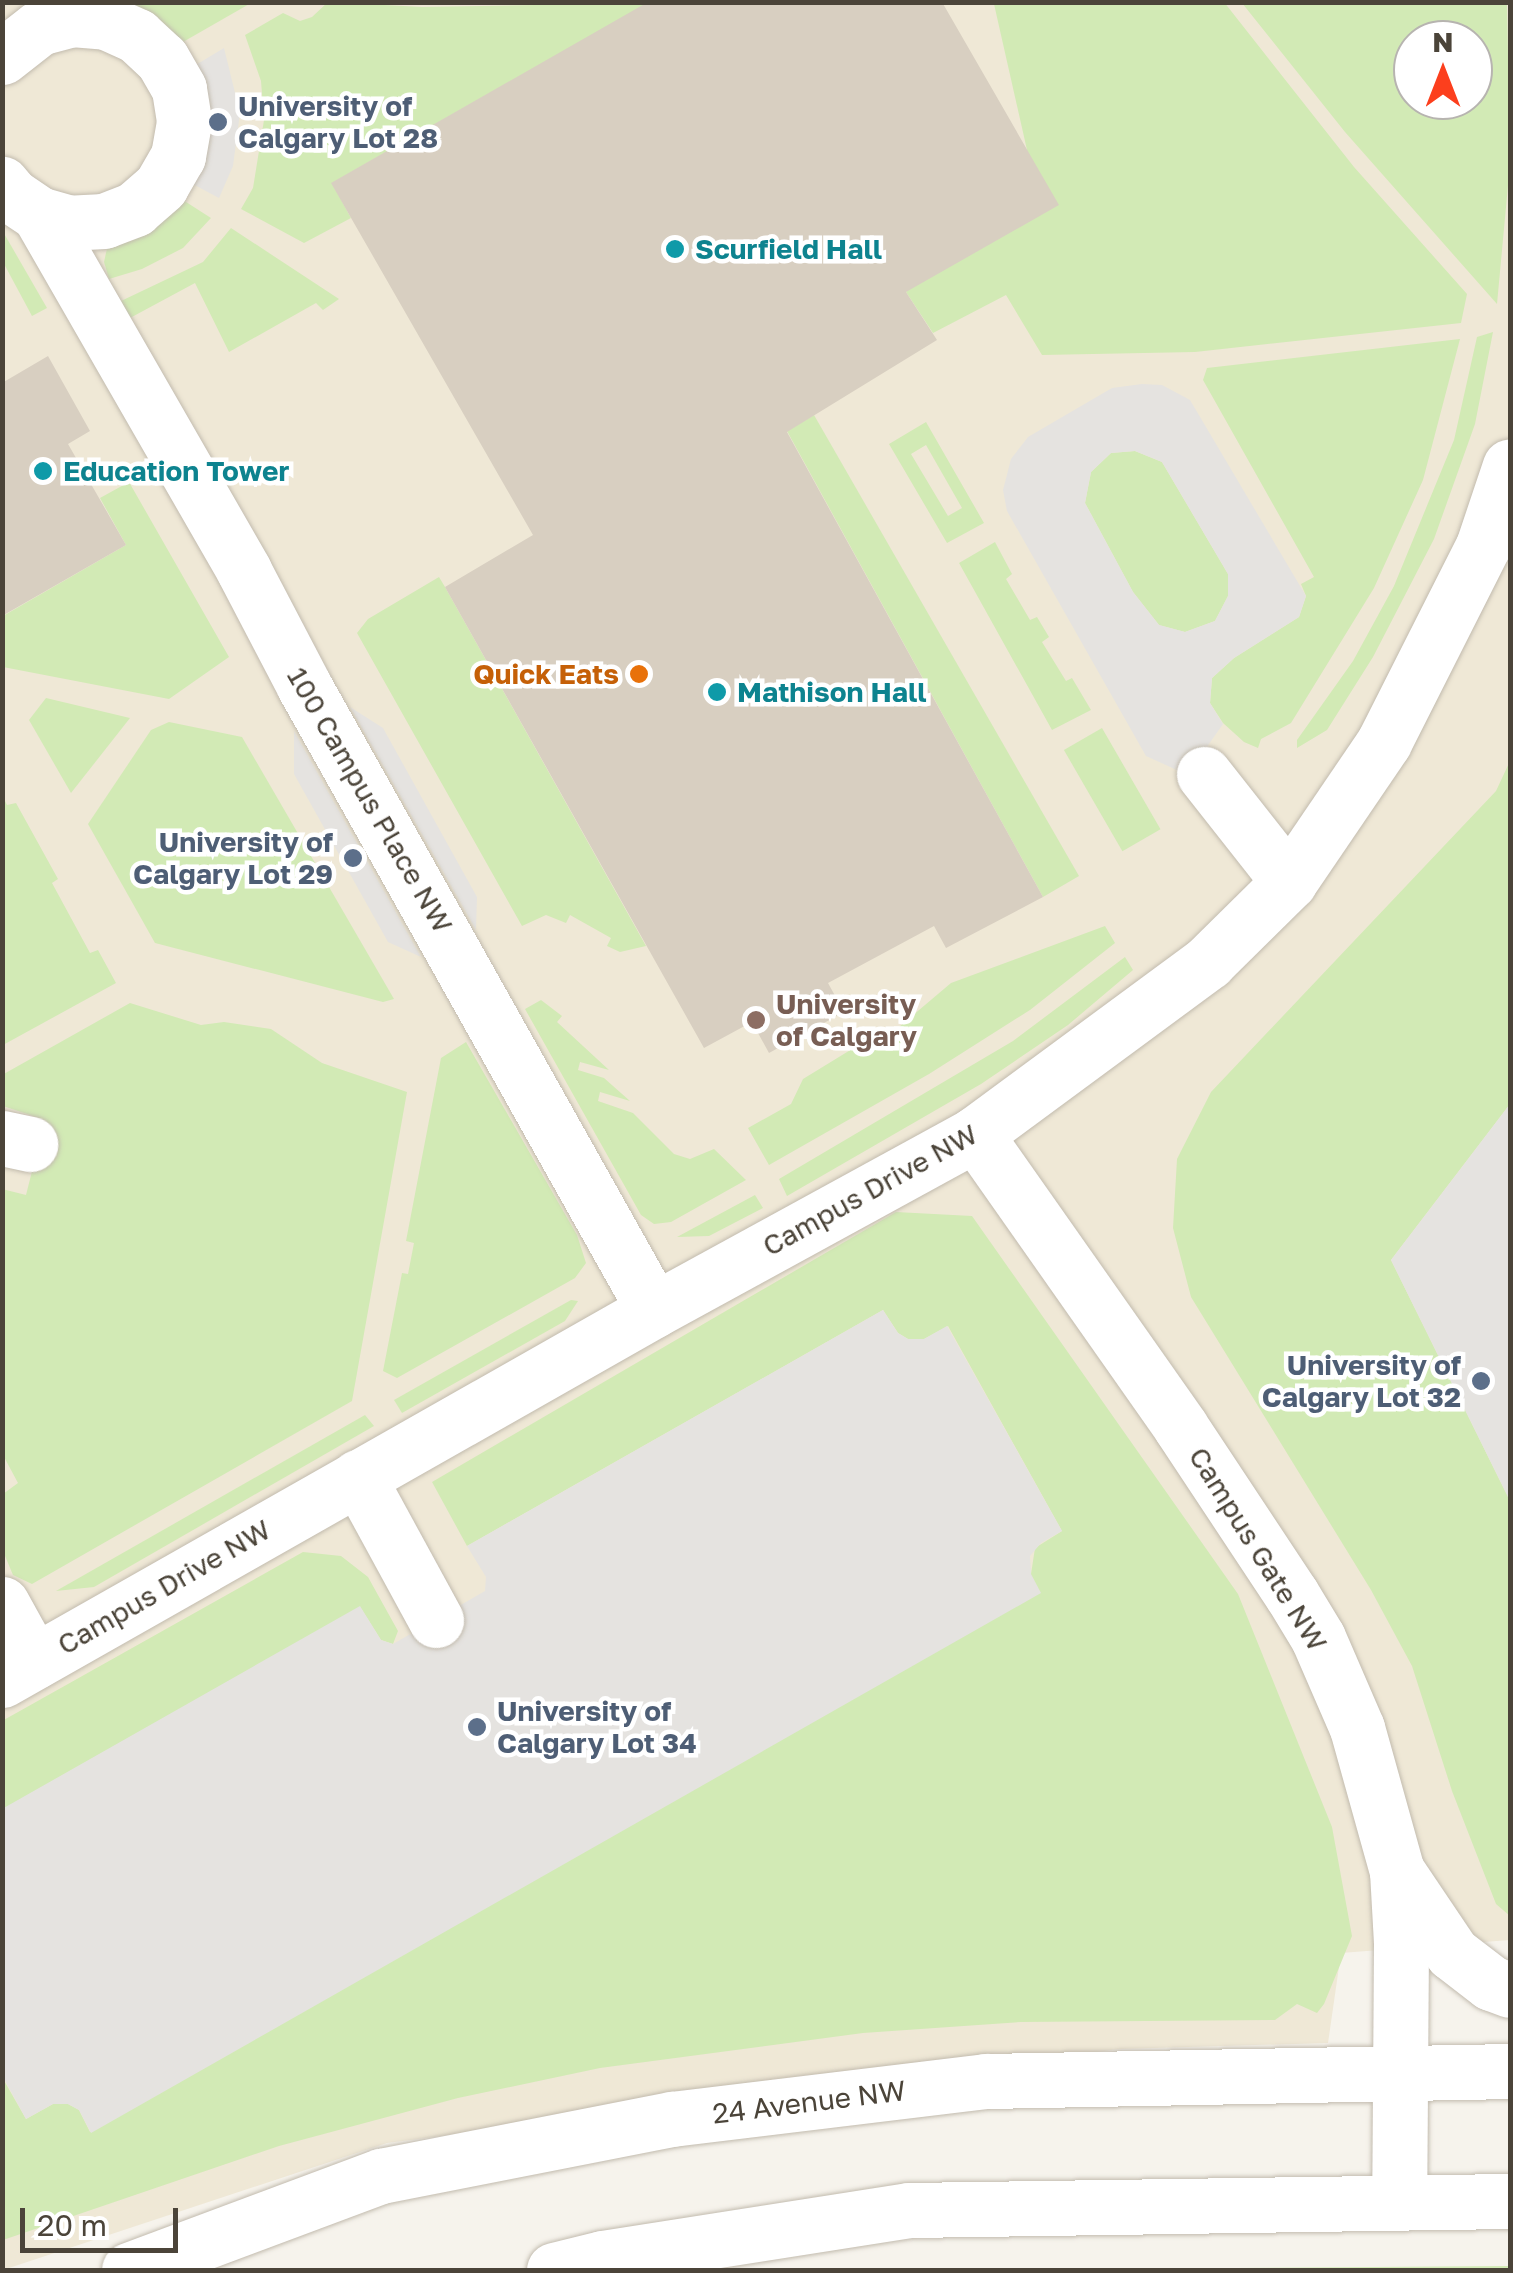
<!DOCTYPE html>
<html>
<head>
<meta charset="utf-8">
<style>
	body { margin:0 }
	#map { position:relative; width:1513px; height:2273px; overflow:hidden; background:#f6f3ec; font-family:"Golos Text",sans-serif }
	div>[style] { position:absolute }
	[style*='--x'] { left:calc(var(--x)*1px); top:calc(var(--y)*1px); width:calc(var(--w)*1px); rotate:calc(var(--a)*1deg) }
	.education>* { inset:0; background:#efe8d6 }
	.green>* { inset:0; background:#d2eab5; transform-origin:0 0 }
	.parking>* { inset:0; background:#e5e3e0 }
	.building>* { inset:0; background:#d8cfc1 }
	.roads { filter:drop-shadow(0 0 2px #c2bbae) drop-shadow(0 0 2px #c2bbae) }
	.minor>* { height:55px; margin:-27.5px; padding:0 27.5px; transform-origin:27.5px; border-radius:27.5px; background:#fff }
	.tertiary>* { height:55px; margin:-27.5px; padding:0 27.5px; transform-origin:27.5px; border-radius:27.5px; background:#fff }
	.dots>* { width:28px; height:28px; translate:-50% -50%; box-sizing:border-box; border:5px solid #fff; border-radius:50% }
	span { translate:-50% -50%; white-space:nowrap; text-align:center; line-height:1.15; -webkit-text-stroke:9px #fff; paint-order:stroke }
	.service-label { font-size:28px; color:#4e5e75; font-weight:700 }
	.left { translate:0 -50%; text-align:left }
	.right { translate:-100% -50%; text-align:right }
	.culture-label { font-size:28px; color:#0d838f; font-weight:700 }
	.food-label { font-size:28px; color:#c56008; font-weight:700 }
	.street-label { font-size:28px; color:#4b4439 }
	.education-label { font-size:28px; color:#785e54; font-weight:700 }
	.frame { position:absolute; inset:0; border:5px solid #4b4439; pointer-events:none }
	.north { position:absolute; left:1393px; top:20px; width:100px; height:100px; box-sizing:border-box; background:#fff; border:2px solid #b7b4b0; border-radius:50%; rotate:0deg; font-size:28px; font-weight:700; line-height:40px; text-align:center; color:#4b4439 }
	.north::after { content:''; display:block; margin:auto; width:35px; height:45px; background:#fc3f1d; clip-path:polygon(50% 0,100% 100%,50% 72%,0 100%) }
	.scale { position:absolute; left:20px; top:2208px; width:158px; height:45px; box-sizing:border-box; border:5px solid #4b4439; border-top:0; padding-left:12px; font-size:30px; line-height:35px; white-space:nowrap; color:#4b4439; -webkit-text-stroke:8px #fff; paint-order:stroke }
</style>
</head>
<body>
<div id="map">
	<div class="education">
		<i style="clip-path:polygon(evenodd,2px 3px,1510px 3px,1510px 1940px,1341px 1953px,1328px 2043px,1120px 2049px,387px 2143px,3px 2270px,2px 3px,1413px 40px,1473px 40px,1473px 100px,1413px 100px,1413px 40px)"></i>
	</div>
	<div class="green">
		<i style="clip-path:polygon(328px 2px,422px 7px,648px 3px,332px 183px,351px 218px,304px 243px,241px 209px,253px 188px,264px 120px,261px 81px,245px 35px,283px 13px,300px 21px,312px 17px)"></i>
		<i style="clip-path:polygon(1224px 2px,1354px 167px,1467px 294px,1461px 323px,1195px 352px,1042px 355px,1006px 295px,933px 333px,906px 292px,1027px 150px,994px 4px)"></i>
		<i style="clip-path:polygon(117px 3px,251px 3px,176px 46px)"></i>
		<i style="clip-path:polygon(evenodd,1242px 3px,1507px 3px,1510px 164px,1497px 304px,1345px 132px,1242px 3px,1413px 40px,1473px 40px,1473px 100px,1413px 100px,1413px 40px)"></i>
		<i style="clip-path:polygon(172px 193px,211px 218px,183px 248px,142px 269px,109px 279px,104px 262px,108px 244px)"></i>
		<i style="clip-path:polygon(231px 228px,339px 299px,323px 310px,316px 303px,229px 352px,195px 283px,130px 318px,121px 301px,203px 262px)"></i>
		<i style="clip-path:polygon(2px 230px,47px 308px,32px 316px,3px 262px)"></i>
		<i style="clip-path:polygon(1493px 332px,1475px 424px,1434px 539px,1373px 657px,1327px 730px,1297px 748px,1297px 740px,1353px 661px,1394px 586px,1454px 440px,1477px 337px)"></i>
		<i style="clip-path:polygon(1460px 339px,1423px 480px,1374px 588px,1291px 723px,1261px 739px,1258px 748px,1244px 742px,1223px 723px,1210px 703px,1212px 678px,1234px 658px,1299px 617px,1306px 596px,1301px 584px,1314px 577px,1203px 380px,1207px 368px)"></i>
		<i style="clip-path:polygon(814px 415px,1079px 876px,1043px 897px,787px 431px)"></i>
		<i style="clip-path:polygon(evenodd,926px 422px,984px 523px,947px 543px,889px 444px,926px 422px,926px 445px,962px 508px,948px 516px,911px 454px,926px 445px)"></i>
		<i style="clip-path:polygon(1135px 451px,1162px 462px,1228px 574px,1228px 596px,1215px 621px,1185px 632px,1159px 625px,1133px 592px,1085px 503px,1091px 472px,1111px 453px)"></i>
		<i style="clip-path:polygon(129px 482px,229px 657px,169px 699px,3px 667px,3px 616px,126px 545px,100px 498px)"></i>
		<i style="clip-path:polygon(995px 542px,1012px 574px,1006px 579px,1030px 620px,1037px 617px,1049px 637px,1042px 642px,1066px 681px,1072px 678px,1091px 710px,1052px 730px,959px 563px)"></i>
		<i style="clip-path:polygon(439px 577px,445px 587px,646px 946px,620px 952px,607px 946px,611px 938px,570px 915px,566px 923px,546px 915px,522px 926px,357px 633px,368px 619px)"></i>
		<i style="clip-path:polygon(46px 698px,130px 718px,71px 793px,29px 720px)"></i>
		<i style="clip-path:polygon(169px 722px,242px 737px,394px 999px,383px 1002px,155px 943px,88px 824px,151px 730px)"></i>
		<i style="left:1102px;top:728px;width:117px;height:44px;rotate:60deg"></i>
		<i style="clip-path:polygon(1510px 761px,1510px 1104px,1391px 1260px,1510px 1501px,1510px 1916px,1496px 1904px,1452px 1791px,1412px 1666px,1371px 1590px,1191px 1297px,1173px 1228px,1177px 1159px,1211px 1092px,1496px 791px)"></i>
		<i style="clip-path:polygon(3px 797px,7px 805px,16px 803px,58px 879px,52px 883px,90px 953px,98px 950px,116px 983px,3px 1045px)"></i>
		<i style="clip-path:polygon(1105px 926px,1115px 943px,1030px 1010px,929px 1074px,769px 1165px,748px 1128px,791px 1104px,803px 1079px,852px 1049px,873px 1049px,951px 983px)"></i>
		<i style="clip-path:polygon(1125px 957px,1133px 970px,1068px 1025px,981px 1084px,787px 1196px,779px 1179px,1013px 1041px)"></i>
		<i style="clip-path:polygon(541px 1000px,562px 1016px,557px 1022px,609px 1070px,580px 1062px,578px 1070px,604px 1078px,630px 1101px,600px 1092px,598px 1101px,633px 1113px,674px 1154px,690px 1159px,714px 1149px,746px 1180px,671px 1222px,654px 1224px,641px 1215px,525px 1009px)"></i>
		<i style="clip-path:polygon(130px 1003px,201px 1025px,224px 1022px,271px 1029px,322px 1063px,407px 1092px,352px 1401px,32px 1584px,13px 1575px,3px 1551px,3px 1494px,18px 1483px,3px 1455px,2px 1189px,26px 1195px,45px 1120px,3px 1106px,2px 1075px)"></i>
		<i style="clip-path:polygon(466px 1042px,577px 1235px,586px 1263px,575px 1278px,397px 1378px,383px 1371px,402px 1273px,408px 1274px,414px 1243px,406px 1241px,441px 1058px)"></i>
		<i style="clip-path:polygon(755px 1195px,763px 1208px,709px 1236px,677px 1237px)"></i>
		<i style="clip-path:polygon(896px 1212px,972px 1216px,1238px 1594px,1332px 1827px,1352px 1936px,1324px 2004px,1317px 2013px,1297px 2004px,1275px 2020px,1021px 2022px,863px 2033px,600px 2068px,458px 2098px,279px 2146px,3px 2240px,2px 2077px,26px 2119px,53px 2104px,68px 2104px,79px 2110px,90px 2132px,1031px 1574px,1035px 1548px,1062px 1531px,948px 1326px,924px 1339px,908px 1339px,898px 1333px,883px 1310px,467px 1546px,432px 1482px)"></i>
		<i style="clip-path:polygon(571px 1300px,578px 1301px,565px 1321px,402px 1413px,394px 1400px)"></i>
		<i style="clip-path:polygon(365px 1415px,374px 1426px,94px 1587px,56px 1591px)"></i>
		<i style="clip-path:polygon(303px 1552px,341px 1556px,368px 1577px,398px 1631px,393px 1644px,381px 1640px,360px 1607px,3px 1809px,2px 1721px)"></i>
		<i style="clip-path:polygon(1510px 2266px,1510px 2270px,957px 2270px)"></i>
	</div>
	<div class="parking">
		<i style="clip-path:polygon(224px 48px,240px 113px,233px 166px,219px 198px,189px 182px,189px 69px)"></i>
		<i style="clip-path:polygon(evenodd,1142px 384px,1162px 385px,1190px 400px,1306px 596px,1299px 617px,1234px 658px,1212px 678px,1210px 703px,1223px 724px,1197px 761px,1179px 771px,1146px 756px,1007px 511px,1003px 490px,1011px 459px,1028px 437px,1112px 388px,1142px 384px,1135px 451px,1162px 462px,1228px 574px,1228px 596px,1215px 621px,1185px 632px,1159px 625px,1133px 592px,1085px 503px,1091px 472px,1111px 453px,1135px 451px)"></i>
		<i style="clip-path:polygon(350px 707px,383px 728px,477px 897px,476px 930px)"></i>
		<i style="clip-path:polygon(294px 731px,421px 957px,388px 942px,294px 774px)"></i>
		<i style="clip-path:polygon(1510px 1104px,1510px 1501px,1391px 1260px)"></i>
		<i style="clip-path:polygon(883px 1310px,898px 1333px,908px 1339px,924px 1339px,947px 1326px,1062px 1531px,1041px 1543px,1030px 1556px,1031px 1574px,1041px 1593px,91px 2133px,79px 2110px,68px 2104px,53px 2104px,26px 2119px,3px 2077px,2px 1809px,360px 1606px,381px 1640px,393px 1644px,485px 1591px,486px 1577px,467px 1546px)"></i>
	</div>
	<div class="building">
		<i style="clip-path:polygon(648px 2px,942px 2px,1059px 205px,906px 292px,937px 340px,787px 432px,1043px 897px,946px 948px,934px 926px,828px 983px,844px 1012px,769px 1053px,752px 1022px,704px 1048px,445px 587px,533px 535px,331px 183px)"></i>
		<i style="clip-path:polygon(48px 356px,90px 431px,68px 444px,126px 545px,2px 616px,2px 383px)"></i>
	</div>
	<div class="roads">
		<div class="minor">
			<i style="--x:2;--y:57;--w:47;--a:-38.1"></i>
			<i style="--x:39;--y:28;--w:34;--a:-15"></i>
			<i style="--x:72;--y:19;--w:34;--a:5"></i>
			<i style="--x:106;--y:22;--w:34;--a:24"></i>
			<i style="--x:137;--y:36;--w:34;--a:43"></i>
			<i style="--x:162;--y:59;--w:34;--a:60"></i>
			<i style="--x:179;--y:89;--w:33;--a:81"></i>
			<i style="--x:184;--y:122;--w:35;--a:100"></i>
			<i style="--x:178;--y:156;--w:34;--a:120"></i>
			<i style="--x:161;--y:186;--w:35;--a:139"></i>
			<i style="--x:135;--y:209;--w:33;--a:159"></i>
			<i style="--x:104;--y:221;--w:34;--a:177"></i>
			<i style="--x:70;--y:223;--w:32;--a:-164"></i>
			<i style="--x:39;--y:214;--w:32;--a:-146"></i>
			<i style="--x:12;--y:196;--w:16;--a:-130"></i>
			<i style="--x:39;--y:214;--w:412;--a:60.1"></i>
			<i style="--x:244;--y:571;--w:130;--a:62.4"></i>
			<i style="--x:304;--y:686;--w:715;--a:60.71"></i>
			<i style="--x:1204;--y:774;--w:137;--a:51.8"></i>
			<i style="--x:975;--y:1134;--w:357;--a:54.9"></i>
			<i style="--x:1180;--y:1426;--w:203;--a:56.5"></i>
			<i style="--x:1292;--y:1595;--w:50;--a:58.8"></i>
			<i style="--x:1318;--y:1638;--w:98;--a:66.6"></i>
			<i style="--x:1357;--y:1728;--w:148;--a:74.4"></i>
			<i style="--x:1397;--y:1871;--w:72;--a:86.8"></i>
			<i style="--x:1401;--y:1943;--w:258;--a:90.4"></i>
			<i style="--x:2;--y:1138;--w:29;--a:12"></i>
			<i style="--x:358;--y:1477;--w:163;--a:61.4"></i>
			<i style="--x:2;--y:1604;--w:66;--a:61.1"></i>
			<i style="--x:2;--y:1680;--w:750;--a:-29.57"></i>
			<i style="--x:654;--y:1310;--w:366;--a:-28.7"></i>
			<i style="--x:975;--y:1134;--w:290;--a:-36.4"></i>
			<i style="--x:1208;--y:962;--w:114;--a:-44.6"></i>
			<i style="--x:1289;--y:882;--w:169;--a:-55.8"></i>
			<i style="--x:1384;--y:742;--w:220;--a:-63.2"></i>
			<i style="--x:1483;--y:546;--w:84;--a:-71.4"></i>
		</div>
		<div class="tertiary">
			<i style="--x:1397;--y:1871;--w:99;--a:56.1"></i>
			<i style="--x:1452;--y:1953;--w:49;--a:37.6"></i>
			<i style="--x:1491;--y:1983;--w:20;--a:20"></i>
			<i style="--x:129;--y:2270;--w:269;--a:-20.5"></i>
			<i style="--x:381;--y:2176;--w:297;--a:-11.1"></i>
			<i style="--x:672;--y:2119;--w:316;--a:-6.9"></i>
			<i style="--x:986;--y:2081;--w:524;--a:-1.09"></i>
			<i style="--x:554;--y:2270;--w:50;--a:-13.8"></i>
			<i style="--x:603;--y:2258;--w:310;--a:-8.9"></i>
			<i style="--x:909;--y:2210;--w:601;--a:-0.86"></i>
		</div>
	</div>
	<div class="dots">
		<i style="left:218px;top:122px;background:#5c6f8a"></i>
		<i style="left:675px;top:249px;background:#0f9aa8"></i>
		<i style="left:43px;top:471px;background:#0f9aa8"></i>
		<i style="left:639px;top:674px;background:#e8710a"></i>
		<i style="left:717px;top:692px;background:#0f9aa8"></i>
		<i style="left:353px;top:858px;background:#5c6f8a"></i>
		<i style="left:756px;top:1020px;background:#8d6e63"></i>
		<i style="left:1481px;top:1381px;background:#5c6f8a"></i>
		<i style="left:477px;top:1727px;background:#5c6f8a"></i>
	</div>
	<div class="service-label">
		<span class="left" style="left:238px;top:122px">University of<br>Calgary Lot 28</span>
		<span class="right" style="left:333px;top:858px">University of<br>Calgary Lot 29</span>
		<span class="right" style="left:1461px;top:1381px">University of<br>Calgary Lot 32</span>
		<span class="left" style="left:497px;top:1727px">University of<br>Calgary Lot 34</span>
	</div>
	<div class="culture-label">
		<span class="left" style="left:695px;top:249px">Scurfield Hall</span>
		<span class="left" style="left:63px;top:471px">Education Tower</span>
		<span class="left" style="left:737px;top:692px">Mathison Hall</span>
	</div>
	<div class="food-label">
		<span class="right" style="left:619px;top:674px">Quick Eats</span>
	</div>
	<div class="street-label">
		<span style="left:370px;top:800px;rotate:60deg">100 Campus Place NW</span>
		<span style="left:870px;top:1190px;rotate:-29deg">Campus Drive NW</span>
		<span style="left:1258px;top:1549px;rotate:58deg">Campus Gate NW</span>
		<span style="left:164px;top:1587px;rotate:-30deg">Campus Drive NW</span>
		<span style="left:809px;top:2102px;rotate:-7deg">24 Avenue NW</span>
	</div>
	<div class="education-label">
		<span class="left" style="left:776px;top:1020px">University<br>of Calgary</span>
	</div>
	<div class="frame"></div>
	<div class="north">N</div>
	<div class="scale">20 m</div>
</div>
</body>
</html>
